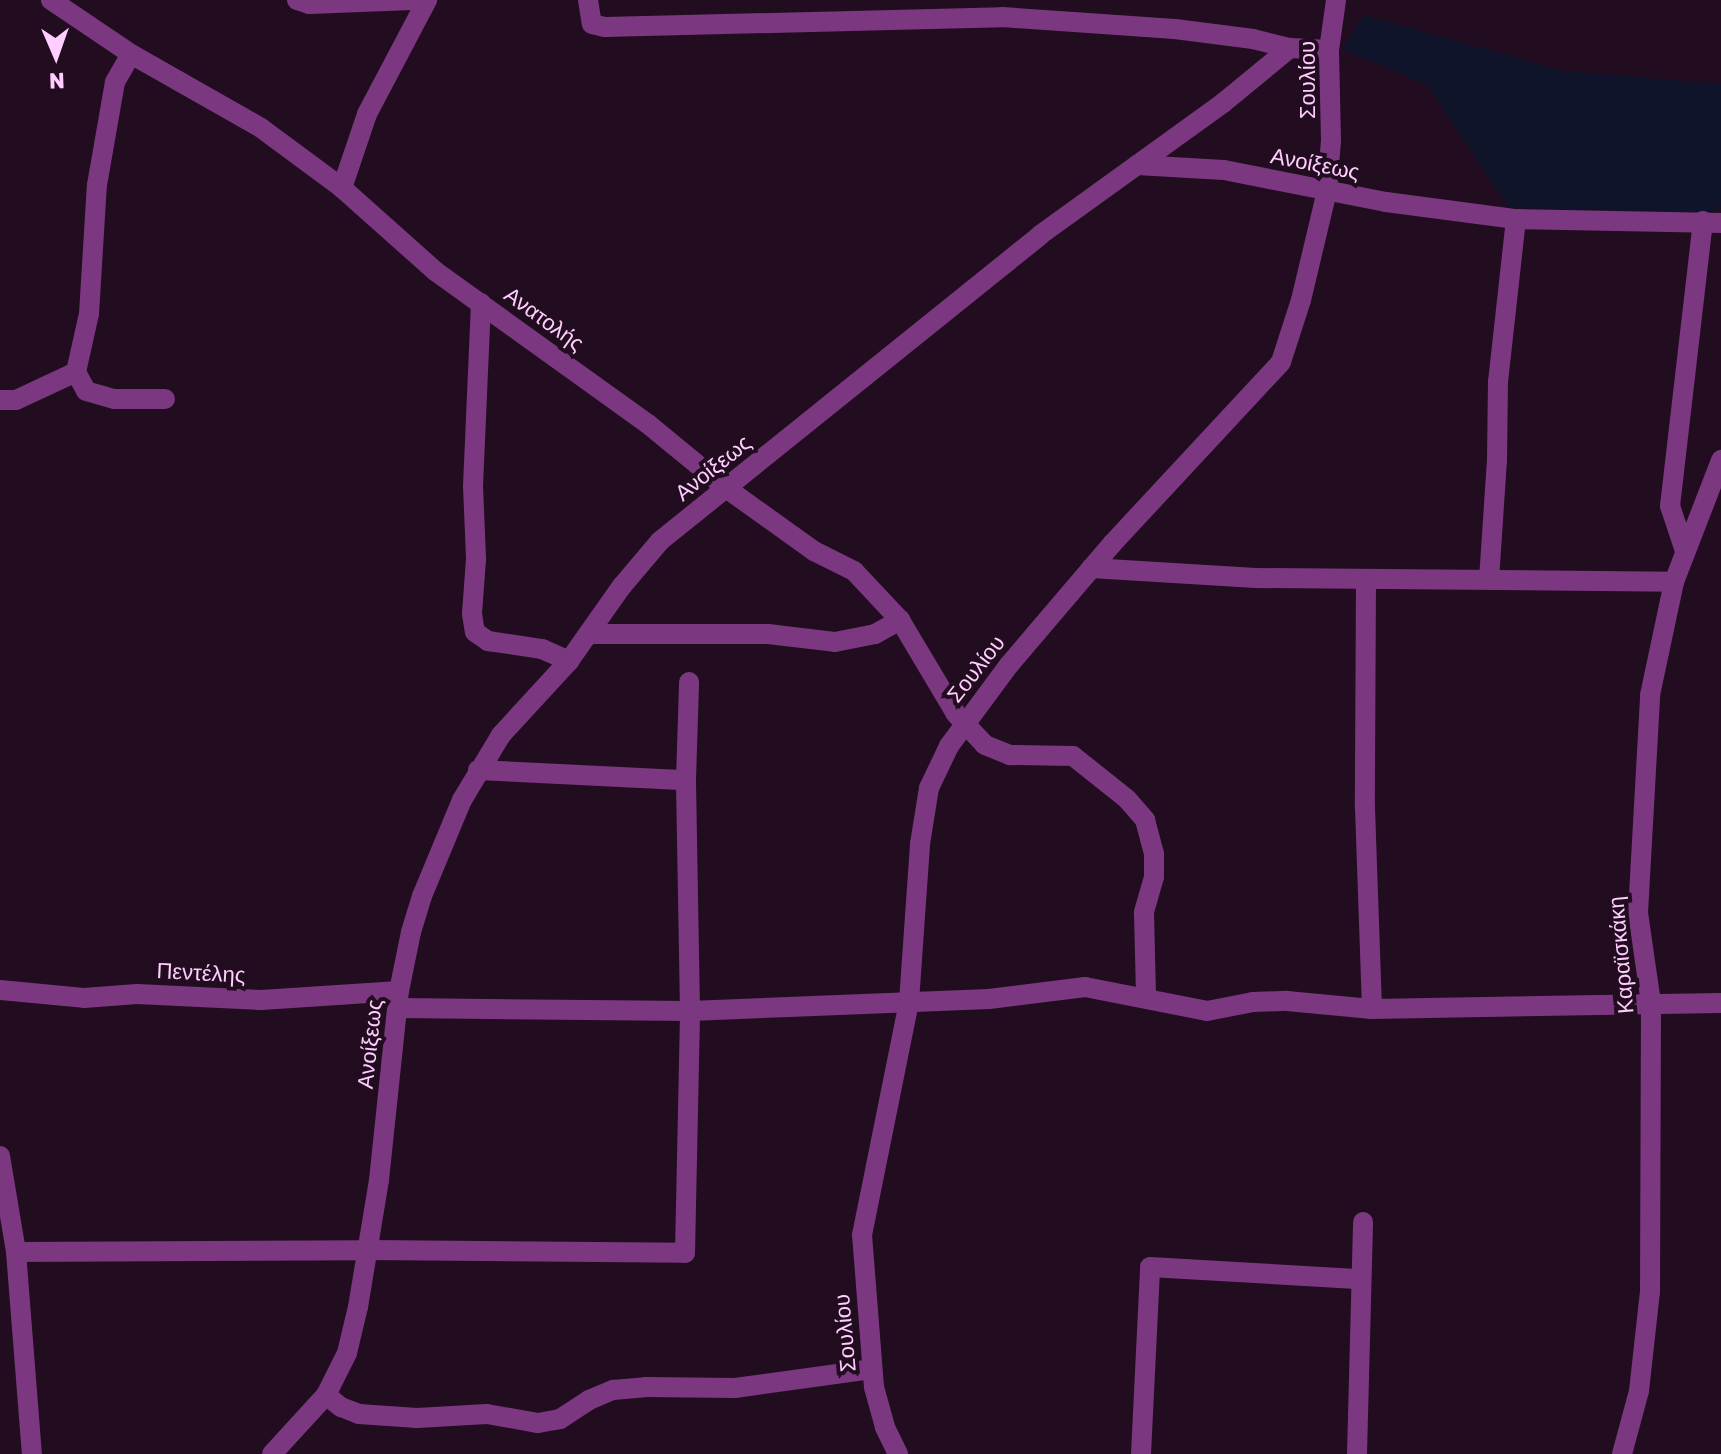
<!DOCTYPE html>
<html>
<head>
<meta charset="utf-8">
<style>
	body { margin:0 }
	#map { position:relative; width:1721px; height:1454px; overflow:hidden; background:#210d1f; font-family:Rubik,sans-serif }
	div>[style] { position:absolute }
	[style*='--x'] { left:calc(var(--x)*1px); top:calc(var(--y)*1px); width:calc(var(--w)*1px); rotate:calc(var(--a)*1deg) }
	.green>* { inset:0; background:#10142b }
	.minor>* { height:20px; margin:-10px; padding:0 10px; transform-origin:10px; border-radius:10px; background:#7b3880 }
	span { translate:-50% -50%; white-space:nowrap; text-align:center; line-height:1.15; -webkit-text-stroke:8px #210d1f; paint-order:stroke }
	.street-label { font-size:22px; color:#ffcdfe }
	.north { position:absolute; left:16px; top:16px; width:80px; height:80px; -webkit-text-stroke:6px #210d1f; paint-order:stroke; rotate:178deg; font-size:22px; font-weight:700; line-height:32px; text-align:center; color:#ffcdfe }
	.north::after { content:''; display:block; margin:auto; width:28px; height:36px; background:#ffcdfe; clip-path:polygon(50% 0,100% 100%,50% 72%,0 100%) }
</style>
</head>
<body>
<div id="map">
	<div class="green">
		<i style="clip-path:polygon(1364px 15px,1563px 71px,1721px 84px,1721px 206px,1710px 213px,1509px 208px,1427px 85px,1342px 49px)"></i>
	</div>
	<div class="minor">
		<i style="--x:51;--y:0;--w:97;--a:34"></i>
		<i style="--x:131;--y:54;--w:150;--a:29.6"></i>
		<i style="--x:261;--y:128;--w:101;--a:36.5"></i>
		<i style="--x:342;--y:188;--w:125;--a:41.7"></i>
		<i style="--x:435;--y:271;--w:262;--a:35.7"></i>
		<i style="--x:648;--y:424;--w:101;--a:39.4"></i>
		<i style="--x:726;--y:488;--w:108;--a:35.6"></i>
		<i style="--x:814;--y:551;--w:45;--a:26.6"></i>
		<i style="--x:854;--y:571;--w:67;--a:46.8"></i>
		<i style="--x:900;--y:620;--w:109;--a:59.2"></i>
		<i style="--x:956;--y:714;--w:42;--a:46.9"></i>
		<i style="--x:985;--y:745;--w:27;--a:22"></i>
		<i style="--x:1010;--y:755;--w:63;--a:0.9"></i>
		<i style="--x:1073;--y:756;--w:69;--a:38.5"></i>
		<i style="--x:1127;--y:799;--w:28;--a:49"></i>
		<i style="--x:1145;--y:820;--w:34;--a:75"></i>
		<i style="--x:1154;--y:853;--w:24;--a:90"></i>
		<i style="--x:1154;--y:877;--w:37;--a:106"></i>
		<i style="--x:1144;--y:913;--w:84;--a:88.6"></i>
		<i style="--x:297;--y:0;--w:13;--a:18"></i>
		<i style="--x:309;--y:4;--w:103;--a:-2.2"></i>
		<i style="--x:588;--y:0;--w:24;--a:81"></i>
		<i style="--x:592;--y:24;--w:13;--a:13"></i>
		<i style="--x:605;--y:27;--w:397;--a:-1.4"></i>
		<i style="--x:1002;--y:17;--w:173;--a:4"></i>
		<i style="--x:1175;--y:29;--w:79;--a:7.3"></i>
		<i style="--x:1253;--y:39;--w:38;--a:14"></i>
		<i style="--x:1290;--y:48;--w:39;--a:3"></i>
		<i style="--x:1137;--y:165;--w:87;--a:3.3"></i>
		<i style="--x:1224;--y:170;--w:165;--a:11.2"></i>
		<i style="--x:1386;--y:202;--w:131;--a:7.5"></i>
		<i style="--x:1516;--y:219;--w:205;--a:1.1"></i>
		<i style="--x:342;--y:188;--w:78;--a:-71.3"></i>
		<i style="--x:367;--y:114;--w:129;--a:-62.2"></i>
		<i style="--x:481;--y:303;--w:183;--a:92.5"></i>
		<i style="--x:473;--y:486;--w:73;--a:87.6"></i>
		<i style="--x:476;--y:559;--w:55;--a:94.2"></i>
		<i style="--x:472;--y:614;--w:18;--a:81"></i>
		<i style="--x:475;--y:632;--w:16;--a:35"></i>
		<i style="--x:488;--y:641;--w:55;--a:8.4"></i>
		<i style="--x:542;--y:649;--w:30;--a:24"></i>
		<i style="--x:76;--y:372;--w:21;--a:62"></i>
		<i style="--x:86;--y:391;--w:29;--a:16"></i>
		<i style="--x:114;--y:399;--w:51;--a:0"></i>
		<i style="--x:0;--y:400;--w:16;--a:0"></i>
		<i style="--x:16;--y:400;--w:66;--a:-25"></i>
		<i style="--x:76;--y:372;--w:59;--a:-77.4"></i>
		<i style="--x:89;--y:314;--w:129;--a:-86.5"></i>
		<i style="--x:97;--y:185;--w:105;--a:-80.1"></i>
		<i style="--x:115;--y:82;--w:32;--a:-60"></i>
		<i style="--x:1685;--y:551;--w:47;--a:-108.4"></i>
		<i style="--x:1670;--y:506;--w:287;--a:-83.4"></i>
		<i style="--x:1091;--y:568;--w:165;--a:3.5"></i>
		<i style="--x:1256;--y:578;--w:418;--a:0.5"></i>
		<i style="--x:1366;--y:580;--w:228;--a:90.3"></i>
		<i style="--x:1365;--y:808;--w:201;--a:88"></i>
		<i style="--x:1489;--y:580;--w:119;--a:-86.2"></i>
		<i style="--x:1497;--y:461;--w:79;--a:-89.3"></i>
		<i style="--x:1498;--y:382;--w:164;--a:-83.7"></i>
		<i style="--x:588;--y:634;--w:180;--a:0"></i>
		<i style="--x:768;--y:634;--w:67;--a:6.8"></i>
		<i style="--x:835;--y:642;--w:41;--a:-11.3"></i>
		<i style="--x:875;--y:634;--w:29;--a:-29"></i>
		<i style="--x:478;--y:770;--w:208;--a:2.8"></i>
		<i style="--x:686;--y:780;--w:98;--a:-88.2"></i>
		<i style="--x:0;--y:990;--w:84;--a:5.4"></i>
		<i style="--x:84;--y:998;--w:53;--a:-4.3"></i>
		<i style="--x:137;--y:994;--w:124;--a:2.8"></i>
		<i style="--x:261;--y:1000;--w:138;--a:-3.7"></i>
		<i style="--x:398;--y:1008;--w:292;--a:0.6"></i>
		<i style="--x:690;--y:1011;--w:231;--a:-91"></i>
		<i style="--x:0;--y:1156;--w:97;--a:80.5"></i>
		<i style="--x:16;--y:1252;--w:203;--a:85.5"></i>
		<i style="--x:16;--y:1252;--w:352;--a:-0.3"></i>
		<i style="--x:368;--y:1250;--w:317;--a:0.5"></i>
		<i style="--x:685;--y:1253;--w:242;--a:-88.8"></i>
		<i style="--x:690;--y:1011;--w:299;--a:-2.3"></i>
		<i style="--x:989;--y:999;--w:97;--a:-7.1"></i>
		<i style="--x:1085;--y:987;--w:124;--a:11.1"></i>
		<i style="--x:1207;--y:1011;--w:47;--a:-11.1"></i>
		<i style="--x:1253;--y:1002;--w:34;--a:-2"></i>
		<i style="--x:1287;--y:1001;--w:85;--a:5.4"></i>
		<i style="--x:1372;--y:1009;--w:349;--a:-1"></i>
		<i style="--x:326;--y:1395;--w:19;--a:39"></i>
		<i style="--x:341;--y:1407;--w:19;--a:21"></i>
		<i style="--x:359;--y:1414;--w:58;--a:3.9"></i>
		<i style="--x:417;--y:1418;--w:70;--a:-3.3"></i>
		<i style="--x:487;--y:1414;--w:52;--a:10"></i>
		<i style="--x:538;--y:1423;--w:22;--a:-10"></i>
		<i style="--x:560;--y:1419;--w:35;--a:-33"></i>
		<i style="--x:589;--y:1400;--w:26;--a:-23"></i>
		<i style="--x:613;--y:1390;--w:32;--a:-5"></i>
		<i style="--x:645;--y:1387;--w:90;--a:0.6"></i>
		<i style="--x:735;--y:1388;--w:138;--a:-7.9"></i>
		<i style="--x:272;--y:1454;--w:80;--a:-47.5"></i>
		<i style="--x:326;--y:1395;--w:47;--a:-63.4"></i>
		<i style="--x:347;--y:1353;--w:47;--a:-76.6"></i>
		<i style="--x:358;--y:1307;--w:129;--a:-80.6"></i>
		<i style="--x:379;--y:1180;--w:190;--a:-84"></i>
		<i style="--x:399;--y:991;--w:60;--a:-78.5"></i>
		<i style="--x:411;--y:932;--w:38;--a:-73"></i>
		<i style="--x:422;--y:896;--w:104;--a:-67.4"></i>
		<i style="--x:462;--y:800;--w:76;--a:-59"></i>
		<i style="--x:501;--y:735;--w:100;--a:-47.4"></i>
		<i style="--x:569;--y:661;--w:92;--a:-54.8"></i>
		<i style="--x:622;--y:586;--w:59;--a:-49.8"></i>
		<i style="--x:660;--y:541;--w:488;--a:-38.8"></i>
		<i style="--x:1040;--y:235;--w:226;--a:-35.8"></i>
		<i style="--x:1223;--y:103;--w:87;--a:-39.4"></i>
		<i style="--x:898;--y:1454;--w:30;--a:-116"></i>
		<i style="--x:885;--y:1427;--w:41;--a:-105.4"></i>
		<i style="--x:874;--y:1387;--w:152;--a:-94.5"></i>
		<i style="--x:862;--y:1235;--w:238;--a:-78.6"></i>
		<i style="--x:909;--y:1002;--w:158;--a:-86"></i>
		<i style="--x:920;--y:844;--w:57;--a:-80.9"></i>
		<i style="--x:929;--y:788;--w:47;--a:-64.5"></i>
		<i style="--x:949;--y:746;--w:101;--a:-53.5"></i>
		<i style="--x:1009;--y:665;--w:159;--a:-49.6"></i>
		<i style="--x:1112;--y:544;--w:248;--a:-47.1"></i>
		<i style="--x:1281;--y:362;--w:65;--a:-72.1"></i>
		<i style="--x:1301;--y:300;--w:112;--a:-76.6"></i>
		<i style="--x:1327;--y:191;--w:51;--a:-85.5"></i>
		<i style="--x:1331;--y:140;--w:90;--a:-91.3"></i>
		<i style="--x:1329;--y:50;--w:50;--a:-82"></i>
		<i style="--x:1141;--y:1454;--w:187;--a:-87.2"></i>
		<i style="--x:1150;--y:1267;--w:211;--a:3.3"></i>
		<i style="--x:1357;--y:1454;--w:232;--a:-88.5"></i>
		<i style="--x:1622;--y:1454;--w:65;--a:-74.9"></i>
		<i style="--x:1639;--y:1391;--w:100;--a:-83.7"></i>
		<i style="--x:1650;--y:1292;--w:289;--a:-89.8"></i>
		<i style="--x:1651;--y:1003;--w:91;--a:-98.2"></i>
		<i style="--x:1638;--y:913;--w:218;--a:-86.8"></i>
		<i style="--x:1650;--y:695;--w:116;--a:-78"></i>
		<i style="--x:1674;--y:582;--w:131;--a:-68.9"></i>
	</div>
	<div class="street-label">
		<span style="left:1308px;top:80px;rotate:-90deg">Σουλίου</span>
		<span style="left:1315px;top:164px;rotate:11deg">Ανοίξεως</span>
		<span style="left:544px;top:319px;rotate:36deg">Ανατολής</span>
		<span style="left:713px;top:468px;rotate:-39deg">Ανοίξεως</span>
		<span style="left:976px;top:669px;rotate:-52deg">Σουλίου</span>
		<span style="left:1621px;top:955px;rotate:-95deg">Καραϊσκάκη</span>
		<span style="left:201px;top:973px;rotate:3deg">Πεντέλης</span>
		<span style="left:370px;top:1044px;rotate:-84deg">Ανοίξεως</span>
		<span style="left:845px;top:1333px;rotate:-95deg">Σουλίου</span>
	</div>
	<div class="north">N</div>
</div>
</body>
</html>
